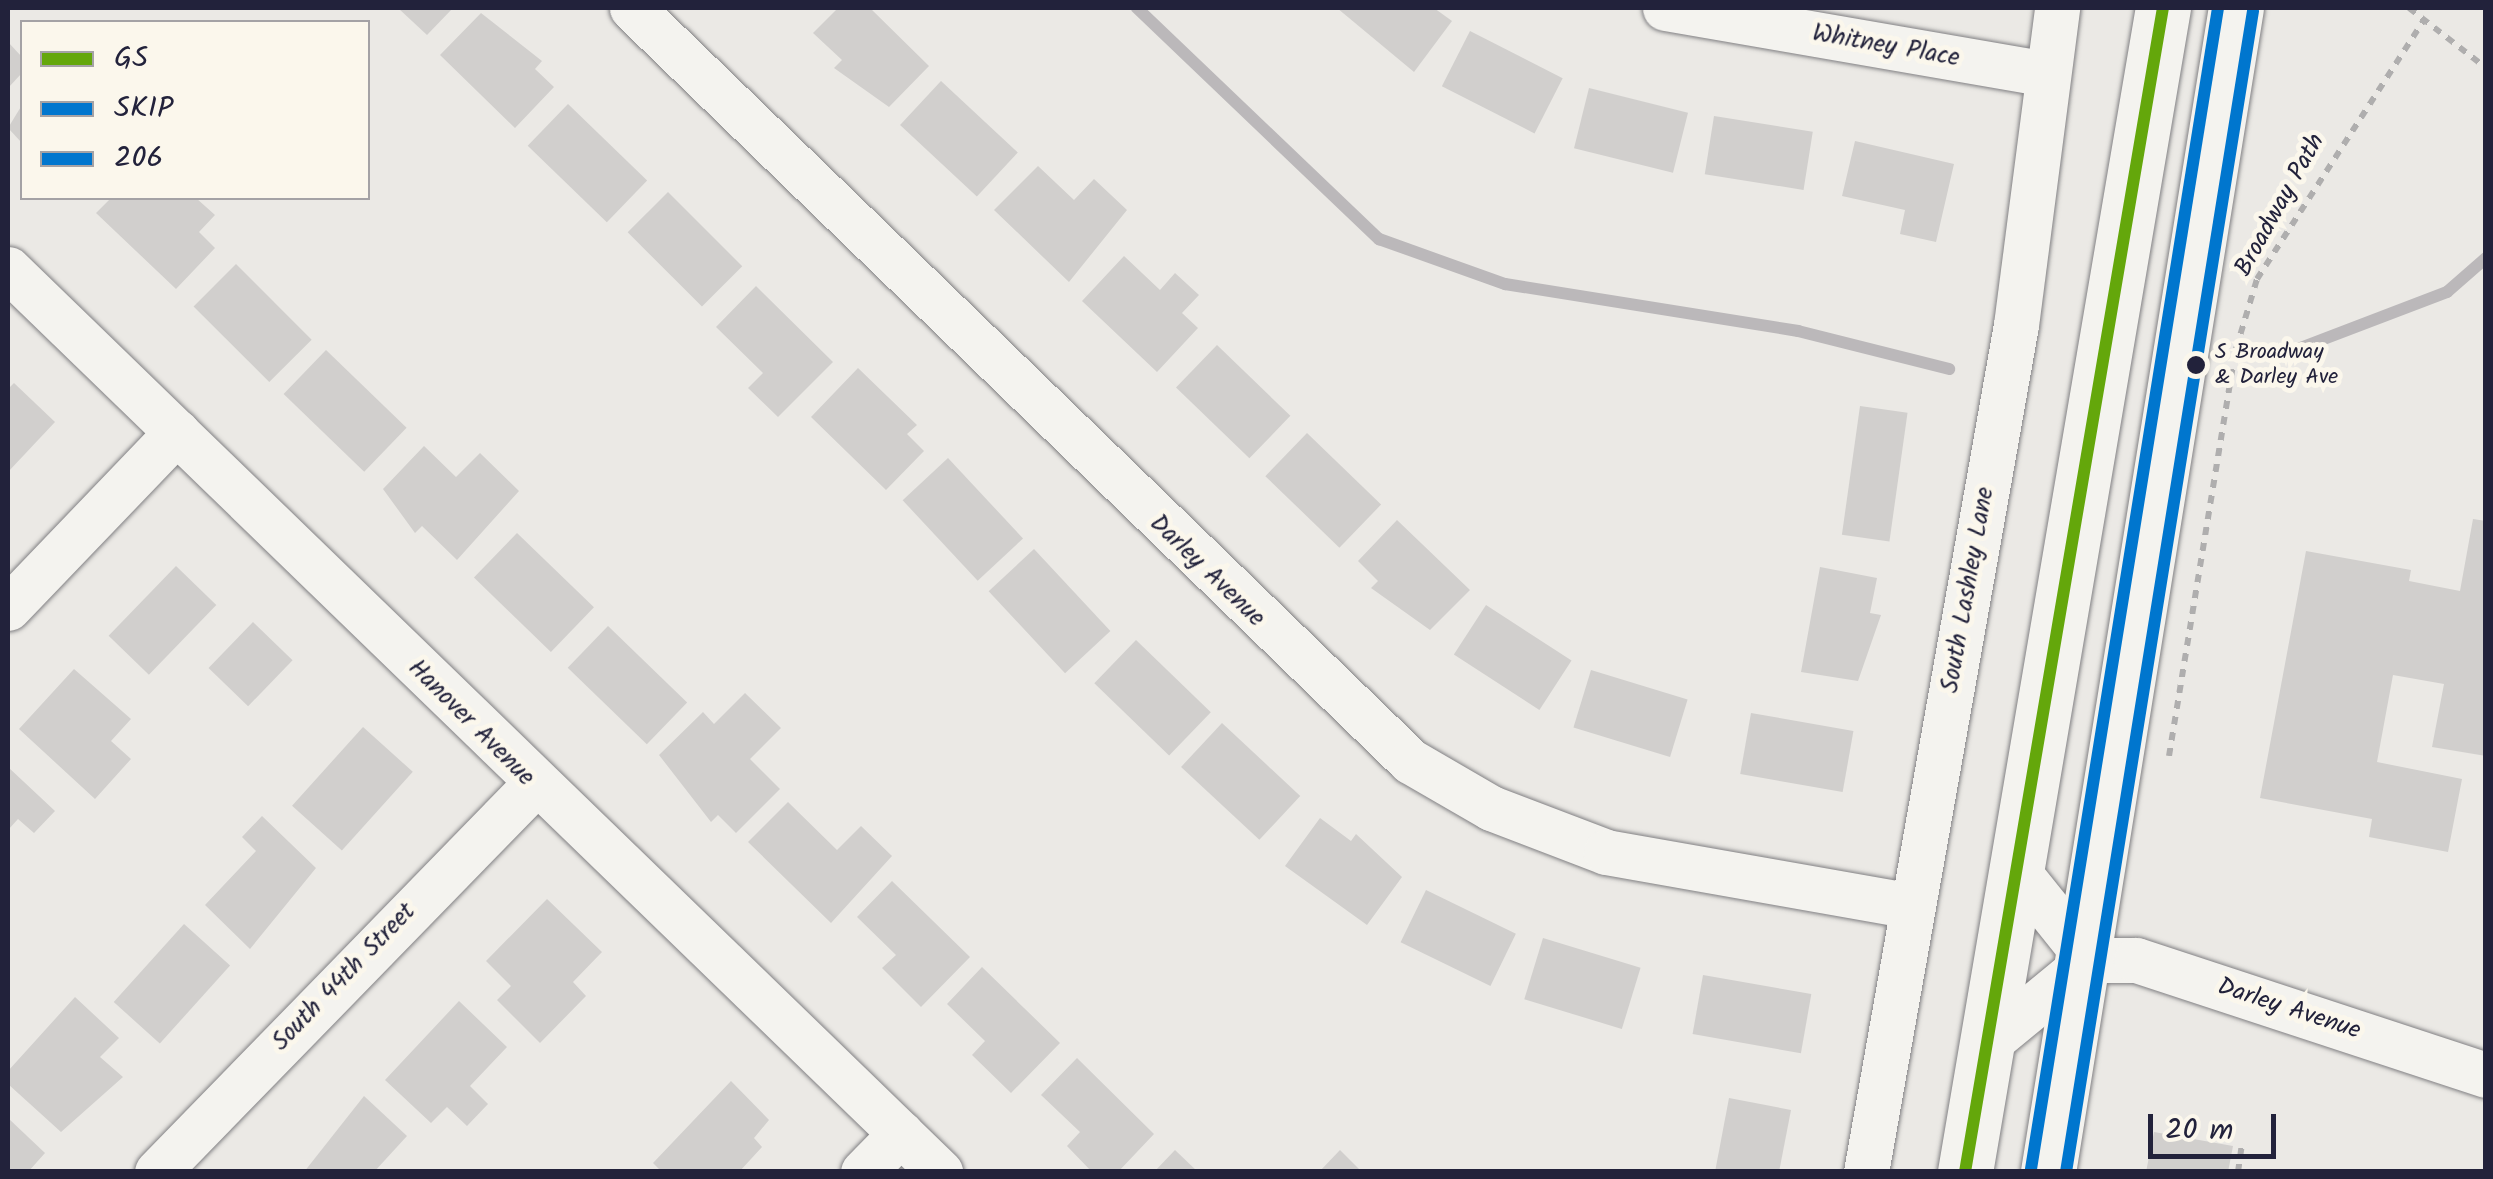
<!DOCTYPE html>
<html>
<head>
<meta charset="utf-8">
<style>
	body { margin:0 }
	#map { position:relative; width:2493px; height:1179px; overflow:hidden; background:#ebe9e5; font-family:Kalam,sans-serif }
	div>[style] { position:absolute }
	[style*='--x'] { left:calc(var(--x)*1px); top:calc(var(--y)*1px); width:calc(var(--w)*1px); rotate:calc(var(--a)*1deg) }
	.stream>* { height:12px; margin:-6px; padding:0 6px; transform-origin:6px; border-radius:6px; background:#bbb8ba }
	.building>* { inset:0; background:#d1cfcd; transform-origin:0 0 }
	.path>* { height:6px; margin-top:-3px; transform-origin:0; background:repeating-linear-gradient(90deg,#afaeae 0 8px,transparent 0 16px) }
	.roads { filter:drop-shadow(0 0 2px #818083) drop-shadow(0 0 2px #818083) }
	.minor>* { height:45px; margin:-22.5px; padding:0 22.5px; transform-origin:22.5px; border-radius:22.5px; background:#f4f3ef }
	.highway>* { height:55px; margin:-27.5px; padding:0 27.5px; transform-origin:27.5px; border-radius:27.5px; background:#f4f3ef }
	.bus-1>* { height:12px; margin:-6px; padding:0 6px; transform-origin:6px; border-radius:6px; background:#64a70b }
	.bus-2>* { height:12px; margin:-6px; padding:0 6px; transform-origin:6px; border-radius:6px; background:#0076ce }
	.bus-3>* { height:12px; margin:-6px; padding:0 6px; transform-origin:6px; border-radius:6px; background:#0076ce }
	.dots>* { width:28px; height:28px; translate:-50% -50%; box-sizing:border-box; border:5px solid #fbf7ec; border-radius:50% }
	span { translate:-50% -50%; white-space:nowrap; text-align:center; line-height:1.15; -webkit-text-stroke:10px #fbf7ec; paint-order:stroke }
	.bus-label { font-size:22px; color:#22223b }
	.left { translate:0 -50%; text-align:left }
	.street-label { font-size:25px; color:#22223b }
	.frame { position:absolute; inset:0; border:10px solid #22223b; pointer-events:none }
	.legend { position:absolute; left:20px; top:20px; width:350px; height:180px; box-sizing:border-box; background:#fbf7ec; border:2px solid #a4a2a5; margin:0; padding:12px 18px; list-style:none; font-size:30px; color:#22223b }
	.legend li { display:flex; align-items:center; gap:20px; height:50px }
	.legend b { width:50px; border:2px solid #a4a2a5 }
	.scale { position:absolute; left:2148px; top:1114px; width:128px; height:45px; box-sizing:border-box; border:5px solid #22223b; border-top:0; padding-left:12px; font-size:30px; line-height:35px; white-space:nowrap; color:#22223b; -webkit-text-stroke:8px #fbf7ec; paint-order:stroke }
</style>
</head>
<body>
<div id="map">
	<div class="stream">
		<i style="--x:1137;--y:8;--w:335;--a:43.7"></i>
		<i style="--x:1379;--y:239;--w:134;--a:19.7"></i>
		<i style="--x:1505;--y:284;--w:297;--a:9.1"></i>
		<i style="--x:1798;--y:331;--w:156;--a:14.1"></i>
		<i style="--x:2295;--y:350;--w:163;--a:-20.9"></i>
		<i style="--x:2447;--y:292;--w:52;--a:-41.1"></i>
	</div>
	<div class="building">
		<i style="clip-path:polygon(398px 8px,453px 8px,427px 35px)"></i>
		<i style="clip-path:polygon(838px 8px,870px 8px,929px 66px,889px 107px,834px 68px,842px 60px,813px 33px)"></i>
		<i style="clip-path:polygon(1337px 8px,1434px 8px,1452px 21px,1414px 72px)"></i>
		<i style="clip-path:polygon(481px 13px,542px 61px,535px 69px,554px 87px,515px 128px,440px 55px)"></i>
		<i style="left:1470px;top:31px;width:104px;height:62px;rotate:27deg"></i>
		<i style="clip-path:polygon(8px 42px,22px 57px,22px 73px,8px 88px)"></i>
		<i style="left:941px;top:81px;width:105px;height:60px;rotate:43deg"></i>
		<i style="left:1589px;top:88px;width:102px;height:62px;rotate:14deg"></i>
		<i style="left:568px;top:104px;width:110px;height:58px;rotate:44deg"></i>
		<i style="clip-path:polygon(22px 105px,22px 143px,8px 128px)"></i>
		<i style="left:1714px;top:116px;width:100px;height:59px;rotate:9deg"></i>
		<i style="clip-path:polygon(1855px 141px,1954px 164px,1936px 242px,1900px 234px,1905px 210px,1842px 196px)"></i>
		<i style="clip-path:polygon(1038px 166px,1074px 200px,1094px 179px,1127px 210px,1069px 282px,994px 210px)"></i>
		<i style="left:668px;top:192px;width:105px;height:57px;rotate:45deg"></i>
		<i style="clip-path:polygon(111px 198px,196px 198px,215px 215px,199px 232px,215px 248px,176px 289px,96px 213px)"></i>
		<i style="clip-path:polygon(1124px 256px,1160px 290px,1175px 273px,1199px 295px,1182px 313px,1198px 328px,1157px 372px,1082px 301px)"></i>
		<i style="left:236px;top:264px;width:107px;height:60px;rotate:45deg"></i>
		<i style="clip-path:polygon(756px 286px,833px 362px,778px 417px,748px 388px,763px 373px,716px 327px)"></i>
		<i style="left:1217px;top:345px;width:102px;height:59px;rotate:44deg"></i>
		<i style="left:326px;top:350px;width:112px;height:61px;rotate:44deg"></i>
		<i style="clip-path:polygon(858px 368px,917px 425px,907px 434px,924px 451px,886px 490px,811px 417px)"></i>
		<i style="clip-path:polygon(14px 383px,55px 422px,8px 472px,8px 389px)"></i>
		<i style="left:1860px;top:406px;width:48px;height:130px;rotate:8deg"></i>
		<i style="left:1307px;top:433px;width:103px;height:60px;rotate:44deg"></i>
		<i style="clip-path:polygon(424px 446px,456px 477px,480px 453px,519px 491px,457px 560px,422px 526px,415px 533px,383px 489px)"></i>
		<i style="left:948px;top:458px;width:110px;height:62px;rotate:47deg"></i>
		<i style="clip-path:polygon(2473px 519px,2486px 521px,2486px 756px,2432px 747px,2444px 684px,2393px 675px,2377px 762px,2462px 779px,2448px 852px,2369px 837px,2372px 819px,2260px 798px,2306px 551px,2411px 570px,2409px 581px,2460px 591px)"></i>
		<i style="clip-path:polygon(1397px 520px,1470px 590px,1430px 630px,1371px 588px,1378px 581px,1358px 561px)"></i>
		<i style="left:517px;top:533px;width:107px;height:62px;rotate:44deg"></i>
		<i style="left:1034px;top:549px;width:112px;height:62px;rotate:47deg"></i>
		<i style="left:176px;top:566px;width:56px;height:97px;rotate:44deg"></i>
		<i style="clip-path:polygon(1820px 567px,1877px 578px,1870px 613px,1881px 615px,1858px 681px,1801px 672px)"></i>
		<i style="left:1486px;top:605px;width:102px;height:59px;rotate:33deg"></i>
		<i style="left:253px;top:622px;width:55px;height:64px;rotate:44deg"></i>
		<i style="left:608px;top:626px;width:110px;height:58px;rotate:44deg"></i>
		<i style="left:1136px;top:640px;width:104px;height:60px;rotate:44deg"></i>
		<i style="clip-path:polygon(74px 669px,131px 719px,111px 741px,131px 759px,95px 799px,19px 729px)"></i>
		<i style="left:1591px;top:670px;width:101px;height:60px;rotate:17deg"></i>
		<i style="clip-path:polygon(745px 693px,781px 728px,750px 759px,780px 789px,736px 833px,718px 815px,711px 822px,659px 755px,703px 712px,714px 724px)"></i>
		<i style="left:1751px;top:713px;width:104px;height:62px;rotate:10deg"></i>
		<i style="left:1222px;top:723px;width:107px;height:60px;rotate:43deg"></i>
		<i style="left:363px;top:727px;width:67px;height:106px;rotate:42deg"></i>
		<i style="clip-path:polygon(8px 767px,55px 811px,34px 833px,18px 819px,8px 830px)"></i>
		<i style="clip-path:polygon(788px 802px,837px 850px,861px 826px,892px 856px,831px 923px,748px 842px)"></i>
		<i style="clip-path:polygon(262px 816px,316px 868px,250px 949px,205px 905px,256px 851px,242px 837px)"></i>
		<i style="clip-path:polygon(1320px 818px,1351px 841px,1356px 834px,1402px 877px,1367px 925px,1285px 866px)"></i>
		<i style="clip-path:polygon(892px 881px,970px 957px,921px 1007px,882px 968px,896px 955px,857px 917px)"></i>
		<i style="left:1426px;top:890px;width:100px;height:58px;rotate:26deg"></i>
		<i style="clip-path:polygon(547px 899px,602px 952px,573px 982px,586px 996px,540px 1043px,497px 1000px,511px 986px,486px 961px)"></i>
		<i style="left:184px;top:924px;width:62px;height:105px;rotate:42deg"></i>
		<i style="left:1543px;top:938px;width:102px;height:64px;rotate:17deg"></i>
		<i style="clip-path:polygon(982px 967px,1060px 1043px,1011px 1093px,972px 1055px,985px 1041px,947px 1004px)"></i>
		<i style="left:1703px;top:975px;width:110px;height:60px;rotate:10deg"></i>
		<i style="clip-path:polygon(75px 997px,119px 1038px,100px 1057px,123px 1077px,61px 1132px,8px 1084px,8px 1071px)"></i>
		<i style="clip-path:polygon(459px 1001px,507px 1047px,470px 1086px,488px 1104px,467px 1126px,447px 1107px,431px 1123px,385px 1080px)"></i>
		<i style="clip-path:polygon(1077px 1058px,1154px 1134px,1118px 1172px,1092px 1172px,1067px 1146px,1080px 1132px,1041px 1095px)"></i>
		<i style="clip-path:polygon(731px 1081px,769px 1120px,754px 1138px,762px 1147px,739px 1172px,662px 1172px,653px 1163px)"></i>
		<i style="clip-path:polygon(364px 1096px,407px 1136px,374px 1172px,304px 1172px)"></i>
		<i style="clip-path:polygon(1729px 1098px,1791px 1110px,1779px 1172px,1715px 1172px)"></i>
		<i style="clip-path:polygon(8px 1118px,45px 1153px,28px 1172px,8px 1172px)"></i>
		<i style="clip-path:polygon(2154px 1132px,2233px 1146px,2228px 1172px,2146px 1172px)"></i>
		<i style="clip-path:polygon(1175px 1150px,1198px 1172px,1154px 1172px)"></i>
		<i style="clip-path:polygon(1340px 1150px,1362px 1172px,1319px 1172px)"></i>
	</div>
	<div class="path">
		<i style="--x:2409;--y:8;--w:98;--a:37.9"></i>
		<i style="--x:2169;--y:756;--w:412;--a:-80.7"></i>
		<i style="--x:2236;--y:349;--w:73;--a:-73.3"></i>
		<i style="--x:2257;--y:279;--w:308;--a:-57.2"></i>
		<i style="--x:2238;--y:1172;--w:29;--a:-82"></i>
	</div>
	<div class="roads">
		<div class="minor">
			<i style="--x:632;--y:8;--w:1083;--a:44.06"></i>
			<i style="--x:1410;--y:761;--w:94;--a:30.1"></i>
			<i style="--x:1491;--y:808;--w:123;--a:20.9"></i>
			<i style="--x:1606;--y:852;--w:310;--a:10"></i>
			<i style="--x:1665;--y:8;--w:388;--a:9.8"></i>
			<i style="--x:8;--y:269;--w:1298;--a:44.09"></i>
			<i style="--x:8;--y:608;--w:244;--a:-46.2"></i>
			<i style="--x:2020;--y:874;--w:110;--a:51.3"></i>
			<i style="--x:1987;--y:1044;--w:132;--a:-39.5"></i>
			<i style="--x:2089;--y:960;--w:47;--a:0"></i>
			<i style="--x:2136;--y:960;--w:368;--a:18.2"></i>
			<i style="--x:157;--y:1172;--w:540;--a:-45.75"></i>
			<i style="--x:863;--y:1172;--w:54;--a:-45.7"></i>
			<i style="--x:1866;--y:1172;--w:860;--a:-79.96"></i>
			<i style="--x:2016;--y:325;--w:320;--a:-82.6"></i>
		</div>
		<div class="highway">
			<i style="--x:1965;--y:1172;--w:1181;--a:-80.35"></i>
			<i style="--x:2048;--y:1172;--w:1179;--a:-80.83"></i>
		</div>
	</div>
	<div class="bus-1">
		<i style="--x:1965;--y:1172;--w:1181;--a:-80.35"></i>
	</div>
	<div class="bus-2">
		<i style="--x:2066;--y:1172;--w:1176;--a:-80.85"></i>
	</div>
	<div class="bus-3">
		<i style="--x:2031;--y:1169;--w:1176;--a:-80.85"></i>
	</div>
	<div class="dots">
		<i style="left:2196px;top:365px;background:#22223b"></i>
	</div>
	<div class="bus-label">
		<span class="left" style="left:2215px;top:365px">S Broadway<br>&amp; Darley Ave</span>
	</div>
	<div class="street-label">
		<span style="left:1886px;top:46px;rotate:10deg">Whitney Place</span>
		<span style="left:2280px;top:205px;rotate:-61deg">Broadway Path</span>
		<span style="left:1207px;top:571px;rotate:44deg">Darley Avenue</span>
		<span style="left:1968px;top:590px;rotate:-80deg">South Lashley Lane</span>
		<span style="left:471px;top:723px;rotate:45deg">Hanover Avenue</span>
		<span style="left:344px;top:977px;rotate:-46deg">South 44th Street</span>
		<span style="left:2289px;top:1009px;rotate:18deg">Darley Avenue</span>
	</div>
	<div class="frame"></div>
	<ul class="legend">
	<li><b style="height:12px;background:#64a70b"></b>GS</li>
	<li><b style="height:12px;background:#0076ce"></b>SKIP</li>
	<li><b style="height:12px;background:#0076ce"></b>206</li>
	</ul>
	<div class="scale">20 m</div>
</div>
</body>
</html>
